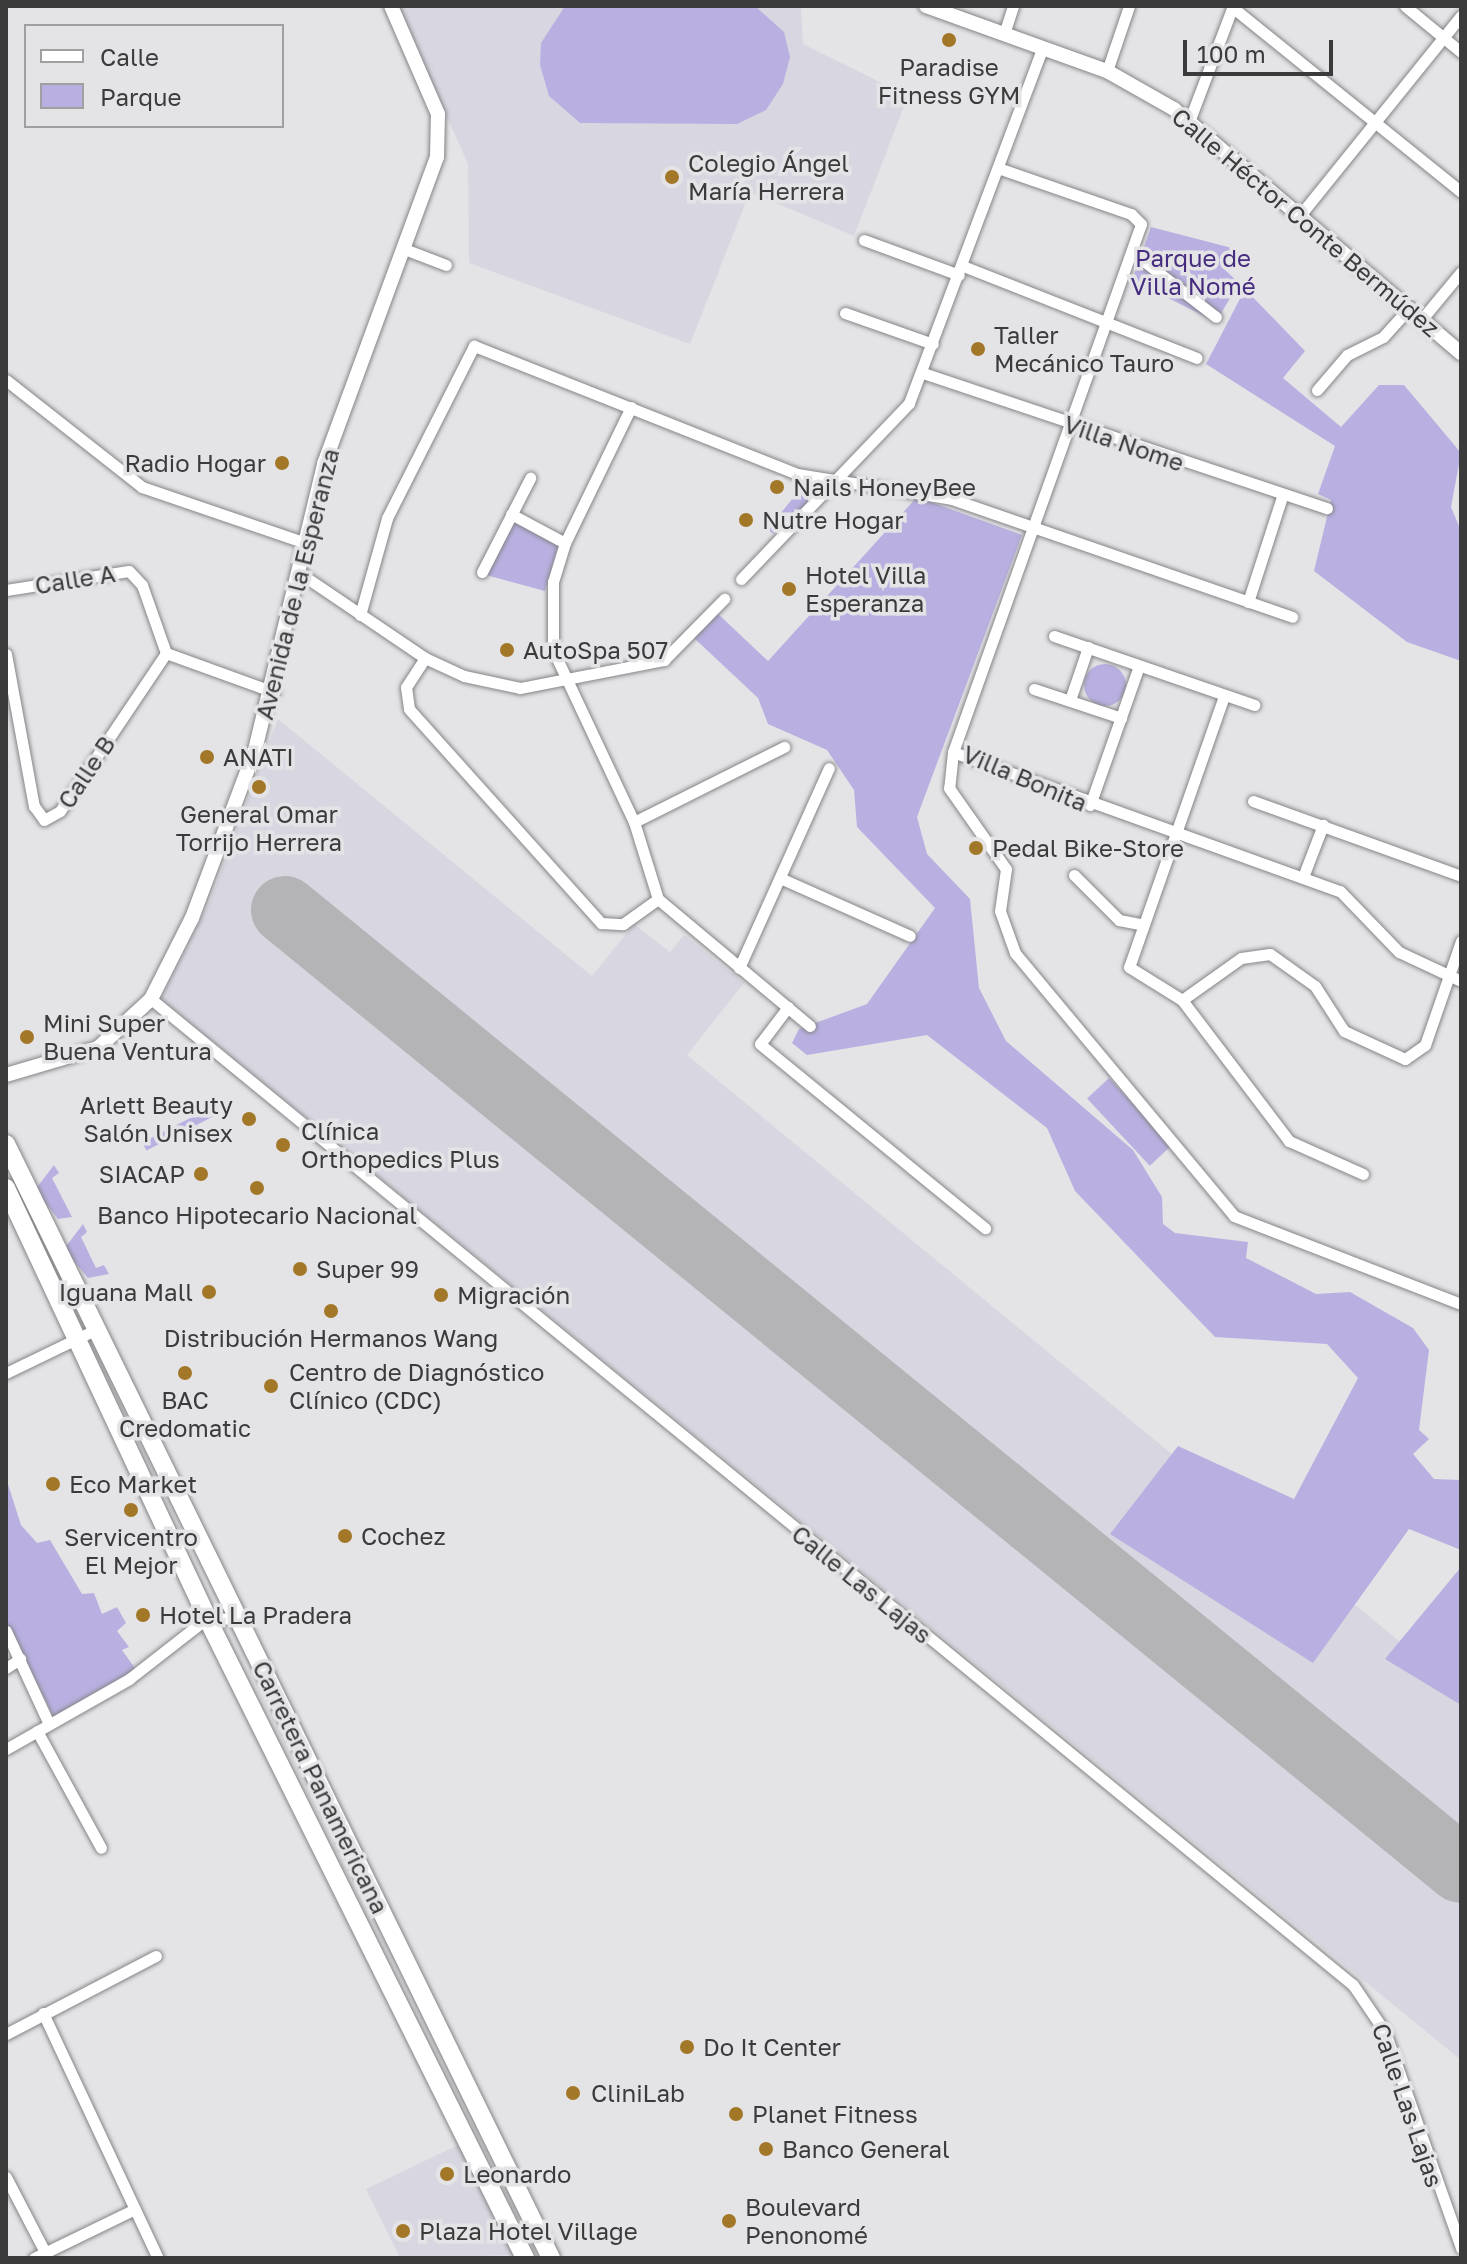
<!DOCTYPE html>
<html>
<head>
<meta charset="utf-8">
<style>
	body { margin:0 }
	#map { position:relative; width:1467px; height:2264px; overflow:hidden; background:#e4e4e7; font-family:"Golos Text",sans-serif }
	div>[style] { position:absolute }
	[style*='--x'] { left:calc(var(--x)*1px); top:calc(var(--y)*1px); width:calc(var(--w)*1px); rotate:calc(var(--a)*1deg) }
	.built>* { inset:0; background:#d8d7e1 }
	.green>* { inset:0; background:#b9b0e1; transform-origin:0 0 }
	.round { border-radius:50% }
	.runway>* { height:68px; margin:-34px; padding:0 34px; transform-origin:34px; border-radius:34px; background:#b4b4b6 }
	.roads { filter:drop-shadow(0 0 2px #858588) drop-shadow(0 0 2px #858588) }
	.minor>* { height:11px; margin:-5.5px; padding:0 5.5px; transform-origin:5.5px; border-radius:5.5px; background:#fff }
	.tertiary>* { height:14px; margin:-7px; padding:0 7px; transform-origin:7px; border-radius:7px; background:#fff }
	.trunk>* { height:18px; margin:-9px; padding:0 9px; transform-origin:9px; border-radius:9px; background:#fff }
	.dots>* { width:22px; height:22px; translate:-50% -50%; box-sizing:border-box; border:4px solid #e4e4e7; border-radius:50% }
	span { translate:-50% -50%; white-space:nowrap; text-align:center; line-height:1.15; -webkit-text-stroke:7px #e4e4e7; paint-order:stroke }
	.poi-label { font-size:24px; color:#3b3b3c }
	.left { translate:0 -50%; text-align:left }
	.right { translate:-100% -50%; text-align:right }
	.street-label { font-size:24px; color:#3b3b3c }
	.park-label { font-size:24px; color:#462c7f }
	.frame { position:absolute; inset:0; border:8px solid #3b3b3c; pointer-events:none }
	.legend { position:absolute; left:24px; top:24px; width:260px; height:104px; box-sizing:border-box; background:#e4e4e7; border:2px solid #a0a0a3; margin:0; padding:10px 14px; list-style:none; font-size:24px; color:#3b3b3c }
	.legend li { display:flex; align-items:center; gap:16px; height:40px }
	.legend b { width:40px; border:2px solid #a0a0a3 }
	.scale { position:absolute; left:1183px; top:40px; width:150px; height:36px; box-sizing:border-box; border:4px solid #3b3b3c; border-top:0; padding-left:10px; font-size:24px; line-height:28px; white-space:nowrap; color:#3b3b3c; -webkit-text-stroke:6px #e4e4e7; paint-order:stroke }
</style>
</head>
<body>
<div id="map">
	<div class="built">
		<i style="clip-path:polygon(397px 6px,801px 6px,803px 44px,908px 96px,854px 236px,750px 192px,690px 344px,469px 263px,468px 164px)"></i>
		<i style="clip-path:polygon(278px 719px,592px 976px,634px 924px,670px 952px,684px 935px,744px 983px,687px 1055px,1461px 1692px,1461px 2060px,161px 999px,209px 903px)"></i>
		<i style="clip-path:polygon(460px 2144px,516px 2255px,400px 2258px,366px 2189px)"></i>
	</div>
	<div class="green">
		<i style="clip-path:polygon(565px 6px,755px 6px,784px 32px,790px 57px,783px 84px,766px 110px,737px 124px,580px 123px,549px 96px,540px 65px,541px 43px)"></i>
		<i style="clip-path:polygon(1151px 227px,1232px 248px,1223px 268px,1239px 283px,1216px 322px,1132px 280px)"></i>
		<i style="clip-path:polygon(1245px 289px,1305px 351px,1283px 378px,1341px 427px,1379px 385px,1404px 385px,1461px 453px,1451px 507px,1461px 531px,1461px 661px,1407px 642px,1314px 571px,1331px 500px,1318px 494px,1335px 446px,1206px 364px)"></i>
		<i style="clip-path:polygon(806px 482px,823px 489px,791px 524px,774px 534px,767px 530px)"></i>
		<i style="clip-path:polygon(917px 497px,1022px 535px,917px 817px,927px 854px,970px 899px,979px 988px,1006px 1041px,1133px 1150px,1162px 1197px,1163px 1224px,1175px 1233px,1248px 1242px,1246px 1258px,1316px 1294px,1350px 1292px,1413px 1328px,1429px 1350px,1419px 1430px,1429px 1439px,1413px 1454px,1434px 1479px,1461px 1480px,1461px 1550px,1409px 1529px,1313px 1663px,1110px 1534px,1178px 1446px,1294px 1499px,1358px 1378px,1327px 1344px,1215px 1337px,1075px 1191px,1047px 1128px,927px 1035px,807px 1055px,792px 1043px,799px 1029px,867px 1004px,935px 908px,857px 827px,854px 790px,827px 750px,768px 724px,758px 698px,694px 638px,716px 612px,768px 661px)"></i>
		<i style="clip-path:polygon(514px 521px,559px 543px,545px 591px,486px 575px)"></i>
		<i class="round" style="left:1084px;top:664px;width:42px;height:42px"></i>
		<i style="left:1109px;top:1078px;width:92px;height:30px;rotate:47deg"></i>
		<i style="left:210px;top:1108px;width:9px;height:76px;rotate:63deg"></i>
		<i style="clip-path:polygon(54px 1165px,59px 1173px,52px 1178px,72px 1217px,58px 1219px,35px 1190px)"></i>
		<i style="clip-path:polygon(83px 1224px,87px 1232px,81px 1237px,96px 1268px,104px 1265px,109px 1274px,88px 1278px,64px 1249px)"></i>
		<i style="clip-path:polygon(6px 1478px,21px 1525px,37px 1543px,50px 1540px,82px 1594px,94px 1593px,102px 1614px,117px 1607px,126px 1623px,117px 1631px,129px 1647px,122px 1650px,137px 1671px,55px 1720px,6px 1621px)"></i>
		<i style="clip-path:polygon(1461px 1567px,1461px 1705px,1385px 1659px)"></i>
	</div>
	<div class="runway">
		<i style="--x:285;--y:910;--w:1517;--a:39.2"></i>
	</div>
	<div class="roads">
		<div class="minor">
			<i style="--x:1405;--y:6;--w:72;--a:39.4"></i>
			<i style="--x:1232;--y:7;--w:294;--a:38.9"></i>
			<i style="--x:1004;--y:34;--w:29;--a:-72"></i>
			<i style="--x:1107;--y:71;--w:69;--a:-71.3"></i>
			<i style="--x:1190;--y:119;--w:121;--a:-69.2"></i>
			<i style="--x:998;--y:168;--w:141;--a:19.1"></i>
			<i style="--x:1131;--y:214;--w:14;--a:45"></i>
			<i style="--x:1141;--y:224;--w:560;--a:109.6"></i>
			<i style="--x:953;--y:752;--w:411;--a:19.8"></i>
			<i style="--x:1340;--y:891;--w:85;--a:46"></i>
			<i style="--x:1399;--y:952;--w:68;--a:25.1"></i>
			<i style="--x:1301;--y:214;--w:255;--a:-51.1"></i>
			<i style="--x:864;--y:240;--w:101;--a:20.2"></i>
			<i style="--x:402;--y:248;--w:47;--a:21.1"></i>
			<i style="--x:1132;--y:252;--w:106;--a:37.7"></i>
			<i style="--x:963;--y:266;--w:251;--a:21.5"></i>
			<i style="--x:845;--y:313;--w:93;--a:19.4"></i>
			<i style="--x:1422;--y:319;--w:61;--a:-50.3"></i>
			<i style="--x:923;--y:373;--w:426;--a:18.5"></i>
			<i style="--x:6;--y:380;--w:173;--a:38.2"></i>
			<i style="--x:142;--y:487;--w:173;--a:18.9"></i>
			<i style="--x:1317;--y:390;--w:46;--a:-49.4"></i>
			<i style="--x:1347;--y:355;--w:40;--a:-26.6"></i>
			<i style="--x:1383;--y:337;--w:40;--a:-48"></i>
			<i style="--x:631;--y:407;--w:151;--a:115.9"></i>
			<i style="--x:565;--y:543;--w:41;--a:107.1"></i>
			<i style="--x:553;--y:582;--w:68;--a:90"></i>
			<i style="--x:553;--y:650;--w:190;--a:64.8"></i>
			<i style="--x:634;--y:822;--w:81;--a:72.7"></i>
			<i style="--x:658;--y:899;--w:198;--a:39.9"></i>
			<i style="--x:511;--y:514;--w:61;--a:28.2"></i>
			<i style="--x:482;--y:572;--w:106;--a:-62.9"></i>
			<i style="--x:301;--y:574;--w:150;--a:34.1"></i>
			<i style="--x:425;--y:658;--w:43;--a:24.8"></i>
			<i style="--x:464;--y:676;--w:57;--a:12.1"></i>
			<i style="--x:520;--y:688;--w:147;--a:-11"></i>
			<i style="--x:664;--y:660;--w:86;--a:-45.5"></i>
			<i style="--x:741;--y:579;--w:243;--a:-46.3"></i>
			<i style="--x:909;--y:403;--w:378;--a:-69.4"></i>
			<i style="--x:6;--y:590;--w:124;--a:-8.8"></i>
			<i style="--x:129;--y:571;--w:19;--a:47"></i>
			<i style="--x:142;--y:585;--w:72;--a:70.6"></i>
			<i style="--x:166;--y:653;--w:115;--a:19.9"></i>
			<i style="--x:1248;--y:602;--w:110;--a:-72.1"></i>
			<i style="--x:360;--y:615;--w:101;--a:-74.4"></i>
			<i style="--x:387;--y:518;--w:193;--a:-63.2"></i>
			<i style="--x:474;--y:346;--w:348;--a:21.6"></i>
			<i style="--x:798;--y:474;--w:156;--a:9.2"></i>
			<i style="--x:952;--y:499;--w:360;--a:19.1"></i>
			<i style="--x:1054;--y:636;--w:212;--a:19"></i>
			<i style="--x:6;--y:654;--w:155;--a:79.6"></i>
			<i style="--x:34;--y:806;--w:17;--a:54"></i>
			<i style="--x:44;--y:820;--w:18;--a:-29"></i>
			<i style="--x:60;--y:811;--w:190;--a:-56.1"></i>
			<i style="--x:425;--y:658;--w:35;--a:123"></i>
			<i style="--x:406;--y:687;--w:22;--a:82"></i>
			<i style="--x:409;--y:709;--w:288;--a:48.1"></i>
			<i style="--x:601;--y:923;--w:22;--a:3"></i>
			<i style="--x:623;--y:924;--w:43;--a:-35.5"></i>
			<i style="--x:1034;--y:689;--w:92;--a:18.4"></i>
			<i style="--x:1224;--y:696;--w:287;--a:109.3"></i>
			<i style="--x:1129;--y:967;--w:62;--a:31.9"></i>
			<i style="--x:1182;--y:1000;--w:177;--a:52.8"></i>
			<i style="--x:1289;--y:1141;--w:81;--a:24"></i>
			<i style="--x:1070;--y:700;--w:56;--a:-71.2"></i>
			<i style="--x:953;--y:752;--w:36;--a:96"></i>
			<i style="--x:949;--y:788;--w:99;--a:54.9"></i>
			<i style="--x:1006;--y:869;--w:42;--a:98.1"></i>
			<i style="--x:1000;--y:911;--w:45;--a:70.3"></i>
			<i style="--x:1015;--y:953;--w:342;--a:50.2"></i>
			<i style="--x:1234;--y:1216;--w:243;--a:21.2"></i>
			<i style="--x:1253;--y:801;--w:221;--a:19.8"></i>
			<i style="--x:1090;--y:805;--w:147;--a:-70.6"></i>
			<i style="--x:634;--y:822;--w:168;--a:-26.6"></i>
			<i style="--x:1074;--y:875;--w:64;--a:45"></i>
			<i style="--x:1119;--y:920;--w:25;--a:11"></i>
			<i style="--x:1303;--y:877;--w:56;--a:-69"></i>
			<i style="--x:780;--y:878;--w:142;--a:24"></i>
			<i style="--x:739;--y:968;--w:219;--a:-65.8"></i>
			<i style="--x:151;--y:999;--w:1555;--a:39.36"></i>
			<i style="--x:1353;--y:1985;--w:57;--a:55.8"></i>
			<i style="--x:1385;--y:2032;--w:229;--a:70.6"></i>
			<i style="--x:1182;--y:1000;--w:72;--a:-35.4"></i>
			<i style="--x:1241;--y:958;--w:29;--a:-8"></i>
			<i style="--x:1270;--y:954;--w:55;--a:35.4"></i>
			<i style="--x:1315;--y:986;--w:54;--a:57.2"></i>
			<i style="--x:1344;--y:1031;--w:67;--a:24.7"></i>
			<i style="--x:1405;--y:1059;--w:24;--a:-35"></i>
			<i style="--x:1425;--y:1045;--w:110;--a:-70.9"></i>
			<i style="--x:788;--y:1007;--w:46;--a:127.1"></i>
			<i style="--x:760;--y:1044;--w:291;--a:39.3"></i>
			<i style="--x:6;--y:1373;--w:101;--a:-25.8"></i>
			<i style="--x:6;--y:1631;--w:102;--a:65.2"></i>
			<i style="--x:6;--y:1668;--w:17;--a:-33"></i>
			<i style="--x:37;--y:1731;--w:133;--a:61.3"></i>
			<i style="--x:6;--y:1749;--w:142;--a:-29.6"></i>
			<i style="--x:129;--y:1679;--w:99;--a:-38"></i>
			<i style="--x:207;--y:1618;--w:32;--a:2"></i>
			<i style="--x:43;--y:2013;--w:271;--a:64.9"></i>
			<i style="--x:6;--y:2034;--w:169;--a:-27.5"></i>
			<i style="--x:6;--y:2177;--w:91;--a:62.6"></i>
			<i style="--x:34;--y:2258;--w:112;--a:-25.9"></i>
		</div>
		<div class="tertiary">
			<i style="--x:926;--y:6;--w:192;--a:19.8"></i>
			<i style="--x:1107;--y:71;--w:77;--a:29.6"></i>
			<i style="--x:1174;--y:109;--w:377;--a:40.4"></i>
			<i style="--x:6;--y:1075;--w:96;--a:-16.4"></i>
			<i style="--x:98;--y:1048;--w:72;--a:-42.8"></i>
			<i style="--x:151;--y:999;--w:91;--a:-63.2"></i>
			<i style="--x:192;--y:918;--w:179;--a:-69.4"></i>
			<i style="--x:255;--y:750;--w:294;--a:-76.4"></i>
			<i style="--x:324;--y:464;--w:327;--a:-69.8"></i>
			<i style="--x:437;--y:157;--w:43;--a:-88.7"></i>
			<i style="--x:438;--y:114;--w:118;--a:-113.5"></i>
		</div>
		<div class="trunk">
			<i style="--x:6;--y:1144;--w:1240;--a:63.93"></i>
			<i style="--x:6;--y:1188;--w:475;--a:64.9"></i>
			<i style="--x:207;--y:1618;--w:715;--a:63.58"></i>
		</div>
	</div>
	<div class="dots">
		<i style="left:949px;top:40px;background:#a27727"></i>
		<i style="left:672px;top:177px;background:#a27727"></i>
		<i style="left:978px;top:349px;background:#a27727"></i>
		<i style="left:282px;top:463px;background:#a27727"></i>
		<i style="left:777px;top:487px;background:#a27727"></i>
		<i style="left:746px;top:520px;background:#a27727"></i>
		<i style="left:789px;top:589px;background:#a27727"></i>
		<i style="left:507px;top:650px;background:#a27727"></i>
		<i style="left:207px;top:757px;background:#a27727"></i>
		<i style="left:259px;top:787px;background:#a27727"></i>
		<i style="left:976px;top:848px;background:#a27727"></i>
		<i style="left:27px;top:1037px;background:#a27727"></i>
		<i style="left:249px;top:1119px;background:#a27727"></i>
		<i style="left:283px;top:1145px;background:#a27727"></i>
		<i style="left:201px;top:1174px;background:#a27727"></i>
		<i style="left:257px;top:1188px;background:#a27727"></i>
		<i style="left:300px;top:1269px;background:#a27727"></i>
		<i style="left:209px;top:1292px;background:#a27727"></i>
		<i style="left:441px;top:1295px;background:#a27727"></i>
		<i style="left:331px;top:1311px;background:#a27727"></i>
		<i style="left:185px;top:1373px;background:#a27727"></i>
		<i style="left:271px;top:1386px;background:#a27727"></i>
		<i style="left:53px;top:1484px;background:#a27727"></i>
		<i style="left:131px;top:1510px;background:#a27727"></i>
		<i style="left:345px;top:1536px;background:#a27727"></i>
		<i style="left:143px;top:1615px;background:#a27727"></i>
		<i style="left:687px;top:2047px;background:#a27727"></i>
		<i style="left:573px;top:2093px;background:#a27727"></i>
		<i style="left:736px;top:2114px;background:#a27727"></i>
		<i style="left:766px;top:2149px;background:#a27727"></i>
		<i style="left:447px;top:2174px;background:#a27727"></i>
		<i style="left:729px;top:2221px;background:#a27727"></i>
		<i style="left:403px;top:2231px;background:#a27727"></i>
	</div>
	<div class="poi-label">
		<span style="left:949px;top:81px">Paradise<br>Fitness GYM</span>
		<span class="left" style="left:688px;top:177px">Colegio Ángel<br>María Herrera</span>
		<span class="left" style="left:994px;top:349px">Taller<br>Mecánico Tauro</span>
		<span class="right" style="left:266px;top:463px">Radio Hogar</span>
		<span class="left" style="left:793px;top:487px">Nails HoneyBee</span>
		<span class="left" style="left:762px;top:520px">Nutre Hogar</span>
		<span class="left" style="left:805px;top:589px">Hotel Villa<br>Esperanza</span>
		<span class="left" style="left:523px;top:650px">AutoSpa 507</span>
		<span class="left" style="left:223px;top:757px">ANATI</span>
		<span style="left:259px;top:828px">General Omar<br>Torrijo Herrera</span>
		<span class="left" style="left:992px;top:848px">Pedal Bike-Store</span>
		<span class="left" style="left:43px;top:1037px">Mini Super<br>Buena Ventura</span>
		<span class="right" style="left:233px;top:1119px">Arlett Beauty<br>Salón Unisex</span>
		<span class="left" style="left:301px;top:1145px">Clínica<br>Orthopedics Plus</span>
		<span class="right" style="left:185px;top:1174px">SIACAP</span>
		<span style="left:257px;top:1215px">Banco Hipotecario Nacional</span>
		<span class="left" style="left:316px;top:1269px">Super 99</span>
		<span class="right" style="left:193px;top:1292px">Iguana Mall</span>
		<span class="left" style="left:457px;top:1295px">Migración</span>
		<span style="left:331px;top:1338px">Distribución Hermanos Wang</span>
		<span class="left" style="left:289px;top:1386px">Centro de Diagnóstico<br>Clínico (CDC)</span>
		<span style="left:185px;top:1414px">BAC<br>Credomatic</span>
		<span class="left" style="left:69px;top:1484px">Eco Market</span>
		<span class="left" style="left:361px;top:1536px">Cochez</span>
		<span style="left:131px;top:1551px">Servicentro<br>El Mejor</span>
		<span class="left" style="left:159px;top:1615px">Hotel La Pradera</span>
		<span class="left" style="left:703px;top:2047px">Do It Center</span>
		<span class="left" style="left:591px;top:2093px">CliniLab</span>
		<span class="left" style="left:752px;top:2114px">Planet Fitness</span>
		<span class="left" style="left:782px;top:2149px">Banco General</span>
		<span class="left" style="left:463px;top:2174px">Leonardo</span>
		<span class="left" style="left:745px;top:2221px">Boulevard<br>Penonomé</span>
		<span class="left" style="left:419px;top:2231px">Plaza Hotel Village</span>
	</div>
	<div class="street-label">
		<span style="left:1306px;top:222px;rotate:40deg">Calle Héctor Conte Bermúdez</span>
		<span style="left:1124px;top:443px;rotate:19deg">Villa Nome</span>
		<span style="left:75px;top:579px;rotate:-9deg">Calle A</span>
		<span style="left:297px;top:584px;rotate:-76deg">Avenida de la Esperanza</span>
		<span style="left:86px;top:772px;rotate:-56deg">Calle B</span>
		<span style="left:1025px;top:778px;rotate:23deg">Villa Bonita</span>
		<span style="left:862px;top:1584px;rotate:39deg">Calle Las Lajas</span>
		<span style="left:321px;top:1787px;rotate:64deg">Carretera Panamericana</span>
		<span style="left:1408px;top:2105px;rotate:71deg">Calle Las Lajas</span>
	</div>
	<div class="park-label">
		<span style="left:1193px;top:272px">Parque de<br>Villa Nomé</span>
	</div>
	<div class="frame"></div>
	<ul class="legend">
	<li><b style="height:10px;background:#fff"></b>Calle</li>
	<li><b style="height:22px;background:#b9b0e1"></b>Parque</li>
	</ul>
	<div class="scale">100 m</div>
</div>
</body>
</html>
